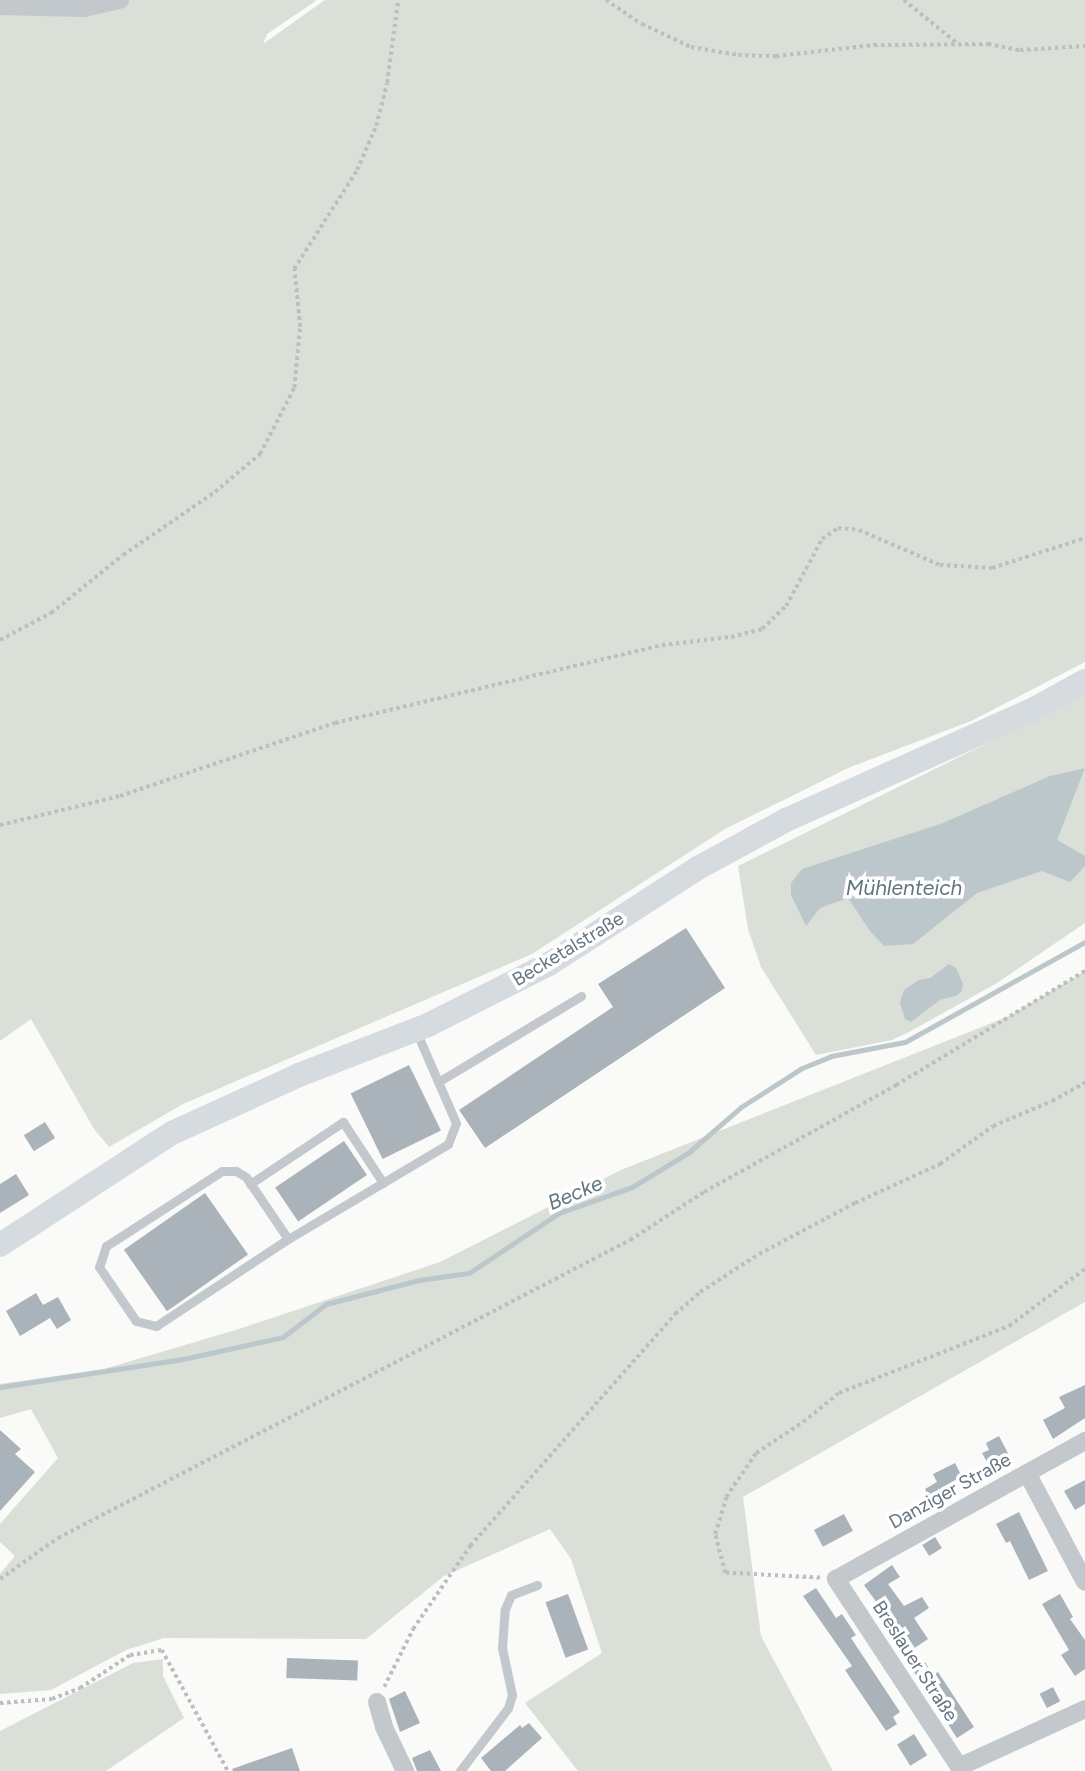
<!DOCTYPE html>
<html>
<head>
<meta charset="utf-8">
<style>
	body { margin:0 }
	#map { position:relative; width:1085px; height:1771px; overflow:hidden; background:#fafaf8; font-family:Figtree,sans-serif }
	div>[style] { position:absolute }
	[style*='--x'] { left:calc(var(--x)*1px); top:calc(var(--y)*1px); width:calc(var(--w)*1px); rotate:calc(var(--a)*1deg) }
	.green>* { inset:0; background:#dadfd7 }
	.water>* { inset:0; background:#bbc7cb }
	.stream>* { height:5px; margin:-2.5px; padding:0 2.5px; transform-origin:2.5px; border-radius:2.5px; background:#bbc7cb }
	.building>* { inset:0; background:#aab3b9; transform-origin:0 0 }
	.path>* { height:3.5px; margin-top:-1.75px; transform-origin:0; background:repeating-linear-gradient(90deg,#bbbfc2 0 3.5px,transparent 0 7px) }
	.lane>* { height:9px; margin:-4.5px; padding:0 4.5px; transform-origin:4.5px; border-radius:4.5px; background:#c3c8cc }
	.street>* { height:18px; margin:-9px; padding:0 9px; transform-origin:9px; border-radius:9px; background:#c3c8cc }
	.secondary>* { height:24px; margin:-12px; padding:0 12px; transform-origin:12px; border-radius:12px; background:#d6dbdf }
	span { translate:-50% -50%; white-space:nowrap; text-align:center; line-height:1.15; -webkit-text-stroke:7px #fff; paint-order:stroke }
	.street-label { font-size:19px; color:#657683 }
	.water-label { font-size:21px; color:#60757c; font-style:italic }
</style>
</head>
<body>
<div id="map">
	<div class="green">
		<i style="clip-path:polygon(125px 0,317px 0,267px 34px,263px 44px,325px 0,1085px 0,1085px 662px,971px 721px,848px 768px,725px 829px,532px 954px,183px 1104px,109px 1147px,94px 1129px,31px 1019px,0 1041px,0 8px)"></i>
		<i style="clip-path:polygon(1085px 695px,1085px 923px,997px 983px,909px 1032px,892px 1040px,816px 1055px,761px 967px,748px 929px,738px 866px)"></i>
		<i style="clip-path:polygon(1085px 971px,1085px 1302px,743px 1497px,761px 1636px,833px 1771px,578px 1771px,525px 1703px,602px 1653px,571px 1559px,550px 1529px,444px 1576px,366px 1639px,164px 1638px,126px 1650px,51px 1690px,0 1694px,0 1574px,15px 1556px,0 1542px,0 1524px,58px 1458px,31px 1409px,0 1418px,0 1384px,104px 1369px,239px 1329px,440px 1262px,621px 1170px,1007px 1017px)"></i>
		<i style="clip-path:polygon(163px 1659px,163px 1676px,184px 1718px,106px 1771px,0 1771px,0 1731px,133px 1663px)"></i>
	</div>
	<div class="water">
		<i style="clip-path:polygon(1085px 768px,1057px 840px,1085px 856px,1085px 866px,1070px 882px,1042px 871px,977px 893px,913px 944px,884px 946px,870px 931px,848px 898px,820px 908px,806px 926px,791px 895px,791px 883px,802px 869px,943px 823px,1050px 776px)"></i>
		<i style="clip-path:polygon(949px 964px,956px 968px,963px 984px,962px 991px,956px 996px,940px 1000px,911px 1022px,905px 1019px,900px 1003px,904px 990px,919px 980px,930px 978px)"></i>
	</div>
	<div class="stream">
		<i style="--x:0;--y:1387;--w:185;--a:-8.7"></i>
		<i style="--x:183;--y:1359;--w:102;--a:-12.4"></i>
		<i style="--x:283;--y:1337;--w:54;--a:-37.5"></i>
		<i style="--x:326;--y:1304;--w:96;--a:-14.5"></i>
		<i style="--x:419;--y:1280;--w:50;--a:-8"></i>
		<i style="--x:469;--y:1273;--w:108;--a:-33.7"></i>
		<i style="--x:559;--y:1213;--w:77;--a:-19.6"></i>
		<i style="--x:632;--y:1187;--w:66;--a:-31.3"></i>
		<i style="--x:688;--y:1153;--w:70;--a:-41"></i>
		<i style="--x:741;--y:1107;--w:72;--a:-32.6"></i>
		<i style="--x:802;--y:1068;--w:31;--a:-22"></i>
		<i style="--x:831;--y:1056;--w:75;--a:-10.7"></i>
		<i style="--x:905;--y:1042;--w:206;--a:-29.1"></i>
	</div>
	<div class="building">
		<i style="clip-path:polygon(686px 928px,725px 988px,485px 1148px,459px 1110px,613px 1007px,598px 984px)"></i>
		<i style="left:409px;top:1065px;width:73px;height:65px;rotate:64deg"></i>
		<i style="left:45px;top:1122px;width:19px;height:25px;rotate:58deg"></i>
		<i style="left:344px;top:1141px;width:41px;height:83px;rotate:56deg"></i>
		<i style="clip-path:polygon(16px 1174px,29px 1195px,0 1213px,0 1184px)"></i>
		<i style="left:205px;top:1193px;width:75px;height:99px;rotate:55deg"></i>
		<i style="clip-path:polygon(36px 1293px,43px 1305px,58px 1297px,71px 1320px,57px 1329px,50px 1318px,20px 1336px,6px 1311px)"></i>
		<i style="clip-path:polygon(1085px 1385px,1085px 1418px,1053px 1439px,1043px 1420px,1065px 1408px,1059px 1397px)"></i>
		<i style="clip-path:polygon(0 1430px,21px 1449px,15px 1454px,35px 1472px,0 1511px)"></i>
		<i style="clip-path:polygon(999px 1436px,1012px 1461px,992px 1471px,982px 1453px,989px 1450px,986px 1443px)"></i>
		<i style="clip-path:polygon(955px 1463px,965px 1483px,932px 1502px,925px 1489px,937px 1482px,933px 1474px)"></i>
		<i style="clip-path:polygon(1085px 1480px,1085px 1504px,1075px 1510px,1064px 1491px)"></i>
		<i style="clip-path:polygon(1019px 1512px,1048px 1571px,1029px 1580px,1010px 1541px,1006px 1543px,996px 1524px)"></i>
		<i style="left:844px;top:1514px;width:19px;height:34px;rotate:62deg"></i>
		<i style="left:935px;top:1537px;width:13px;height:15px;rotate:58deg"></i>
		<i style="clip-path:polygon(892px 1565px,900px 1577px,888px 1584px,904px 1606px,922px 1597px,929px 1608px,914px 1618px,928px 1639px,910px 1651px,903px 1639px,906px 1638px,891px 1615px,888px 1617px,881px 1600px,877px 1603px,864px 1585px)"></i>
		<i style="clip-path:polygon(816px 1588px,836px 1618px,842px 1614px,856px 1635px,851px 1638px,900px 1712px,893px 1717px,897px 1724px,886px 1731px,845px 1670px,852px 1666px,803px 1596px)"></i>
		<i style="left:568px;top:1594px;width:59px;height:24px;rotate:70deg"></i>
		<i style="clip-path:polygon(1060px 1594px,1073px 1617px,1070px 1619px,1085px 1640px,1085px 1669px,1075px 1676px,1061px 1655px,1069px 1650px,1042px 1604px)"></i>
		<i style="left:287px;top:1658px;width:71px;height:20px;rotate:2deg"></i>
		<i style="clip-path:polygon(925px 1662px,933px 1675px,938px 1672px,974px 1727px,957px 1738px,912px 1669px)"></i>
		<i style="left:1053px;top:1687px;width:16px;height:15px;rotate:63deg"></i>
		<i style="clip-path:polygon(405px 1691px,420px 1723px,400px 1732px,389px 1699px)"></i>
		<i style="clip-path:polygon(529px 1723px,542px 1738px,505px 1771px,491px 1771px,481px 1758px,520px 1725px,522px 1728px)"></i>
		<i style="left:914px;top:1734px;width:25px;height:20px;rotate:58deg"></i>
		<i style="clip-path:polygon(292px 1748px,300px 1771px,233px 1771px,232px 1769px)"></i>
		<i style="clip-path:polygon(430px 1750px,441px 1771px,417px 1771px,412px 1758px)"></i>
	</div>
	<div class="path">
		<i style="--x:606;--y:0;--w:43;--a:33.7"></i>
		<i style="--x:642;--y:24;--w:54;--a:25.1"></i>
		<i style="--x:691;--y:47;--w:48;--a:9.7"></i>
		<i style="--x:738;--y:55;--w:38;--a:2"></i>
		<i style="--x:776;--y:56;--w:99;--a:-6.4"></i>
		<i style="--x:874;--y:45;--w:114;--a:-0.5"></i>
		<i style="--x:988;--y:44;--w:33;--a:11"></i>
		<i style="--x:1020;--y:50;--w:65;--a:-3.5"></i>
		<i style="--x:904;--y:0;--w:68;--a:39.1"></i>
		<i style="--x:0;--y:640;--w:58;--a:-27.9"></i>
		<i style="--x:51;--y:613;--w:92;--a:-38.9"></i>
		<i style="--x:123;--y:555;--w:112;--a:-34.4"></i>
		<i style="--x:215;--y:492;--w:59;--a:-40.2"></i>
		<i style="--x:260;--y:454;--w:74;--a:-62.7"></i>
		<i style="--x:294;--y:388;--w:61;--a:-84.4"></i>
		<i style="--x:300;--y:327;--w:58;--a:-95.9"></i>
		<i style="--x:294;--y:269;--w:117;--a:-57.5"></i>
		<i style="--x:357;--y:170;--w:48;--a:-66.6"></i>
		<i style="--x:376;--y:126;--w:44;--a:-75.7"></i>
		<i style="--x:387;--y:83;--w:84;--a:-82.5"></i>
		<i style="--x:0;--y:825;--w:123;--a:-13.6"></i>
		<i style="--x:120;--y:796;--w:227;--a:-18.8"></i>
		<i style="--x:335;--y:723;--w:336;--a:-13.4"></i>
		<i style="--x:662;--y:645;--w:69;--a:-6.6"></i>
		<i style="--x:731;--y:637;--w:32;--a:-14"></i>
		<i style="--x:762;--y:629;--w:33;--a:-44"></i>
		<i style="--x:786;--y:606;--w:76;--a:-61.8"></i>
		<i style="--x:822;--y:539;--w:19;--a:-35"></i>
		<i style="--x:838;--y:528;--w:21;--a:5"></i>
		<i style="--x:859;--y:530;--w:88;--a:23.4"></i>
		<i style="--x:940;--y:565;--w:52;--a:3.3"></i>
		<i style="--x:992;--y:568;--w:98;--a:-17.9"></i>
		<i style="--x:820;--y:1578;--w:95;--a:-177"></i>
		<i style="--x:725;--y:1573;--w:40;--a:-104.4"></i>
		<i style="--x:715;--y:1534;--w:39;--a:-73"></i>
		<i style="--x:726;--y:1497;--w:53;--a:-55.7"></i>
		<i style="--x:756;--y:1453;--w:56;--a:-33.4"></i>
		<i style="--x:803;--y:1422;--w:46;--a:-38.9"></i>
		<i style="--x:839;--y:1393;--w:183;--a:-21.5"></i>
		<i style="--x:1009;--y:1326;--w:95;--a:-36.9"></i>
		<i style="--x:0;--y:1579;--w:71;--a:-35.3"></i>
		<i style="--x:58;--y:1538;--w:645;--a:-27.52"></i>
		<i style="--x:630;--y:1240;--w:88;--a:-33"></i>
		<i style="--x:704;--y:1192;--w:220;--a:-29.1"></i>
		<i style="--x:896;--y:1085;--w:221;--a:-31.1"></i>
		<i style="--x:384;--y:1687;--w:65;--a:-63.4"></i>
		<i style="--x:413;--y:1629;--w:101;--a:-55.5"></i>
		<i style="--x:470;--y:1546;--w:310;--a:-48.5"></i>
		<i style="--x:675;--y:1314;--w:33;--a:-41"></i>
		<i style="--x:700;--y:1292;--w:70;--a:-32.8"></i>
		<i style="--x:759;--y:1254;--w:109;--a:-28"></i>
		<i style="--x:855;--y:1203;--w:94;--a:-24.6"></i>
		<i style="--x:940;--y:1164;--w:65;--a:-35.6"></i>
		<i style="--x:993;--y:1126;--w:64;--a:-23"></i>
		<i style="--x:1052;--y:1101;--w:38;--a:-29"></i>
		<i style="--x:0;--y:1703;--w:52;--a:-4.4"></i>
		<i style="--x:52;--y:1699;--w:30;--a:-21"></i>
		<i style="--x:80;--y:1688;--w:60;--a:-33.4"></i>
		<i style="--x:130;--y:1655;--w:32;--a:-9"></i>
		<i style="--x:162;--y:1650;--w:138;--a:61.4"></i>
	</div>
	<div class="lane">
		<i style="--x:438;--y:1082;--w:167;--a:-31"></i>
		<i style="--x:250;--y:1184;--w:112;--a:-33.7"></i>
		<i style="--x:343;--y:1122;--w:73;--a:56.7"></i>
		<i style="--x:288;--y:1239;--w:75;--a:-124.1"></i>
		<i style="--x:246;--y:1177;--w:12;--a:-149"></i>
		<i style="--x:236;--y:1171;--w:14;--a:180"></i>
		<i style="--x:222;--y:1171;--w:138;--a:147.1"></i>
		<i style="--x:106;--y:1246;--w:22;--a:108"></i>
		<i style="--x:99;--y:1267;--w:65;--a:55.6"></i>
		<i style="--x:136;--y:1321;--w:21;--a:14"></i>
		<i style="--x:156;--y:1326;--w:158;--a:-33.4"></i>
		<i style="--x:288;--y:1239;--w:186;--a:-30.7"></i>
		<i style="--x:448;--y:1144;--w:22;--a:-69"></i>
		<i style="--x:456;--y:1123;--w:100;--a:-113.5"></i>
		<i style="--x:460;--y:1771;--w:79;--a:-52.7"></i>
		<i style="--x:508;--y:1708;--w:14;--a:-73"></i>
		<i style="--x:512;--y:1695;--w:48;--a:-102"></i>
		<i style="--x:502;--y:1648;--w:39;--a:-86"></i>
		<i style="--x:505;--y:1609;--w:15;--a:-67"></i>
		<i style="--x:511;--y:1595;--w:28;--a:-21"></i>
	</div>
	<div class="street">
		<i style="--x:0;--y:6;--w:84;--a:1.4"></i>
		<i style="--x:84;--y:8;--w:37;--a:-13"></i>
		<i style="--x:1027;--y:1473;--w:123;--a:62"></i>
		<i style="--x:377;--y:1702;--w:26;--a:74"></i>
		<i style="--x:384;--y:1727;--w:49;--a:64.5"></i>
		<i style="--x:959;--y:1767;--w:139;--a:-24.7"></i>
		<i style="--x:962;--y:1771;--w:230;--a:-123.3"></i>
		<i style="--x:836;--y:1579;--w:285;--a:-29"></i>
	</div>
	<div class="secondary">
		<i style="--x:0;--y:1245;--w:205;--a:-33.1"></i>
		<i style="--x:172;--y:1133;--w:140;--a:-24.5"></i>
		<i style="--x:299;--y:1075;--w:138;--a:-21.2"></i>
		<i style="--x:428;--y:1025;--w:136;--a:-26.8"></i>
		<i style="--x:549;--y:964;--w:177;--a:-32.8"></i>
		<i style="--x:698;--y:868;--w:100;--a:-28.6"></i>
		<i style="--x:786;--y:820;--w:272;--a:-24.1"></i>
		<i style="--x:1034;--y:709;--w:58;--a:-28.8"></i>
	</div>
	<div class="street-label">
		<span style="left:568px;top:949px;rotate:-31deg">Becketalstraße</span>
		<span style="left:950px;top:1491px;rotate:-29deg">Danziger Straße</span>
		<span style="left:915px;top:1661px;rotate:57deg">Breslauer Straße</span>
	</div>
	<div class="water-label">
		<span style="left:904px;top:888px">Mühlenteich</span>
		<span style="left:575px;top:1193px;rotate:-23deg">Becke</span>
	</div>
</div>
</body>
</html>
